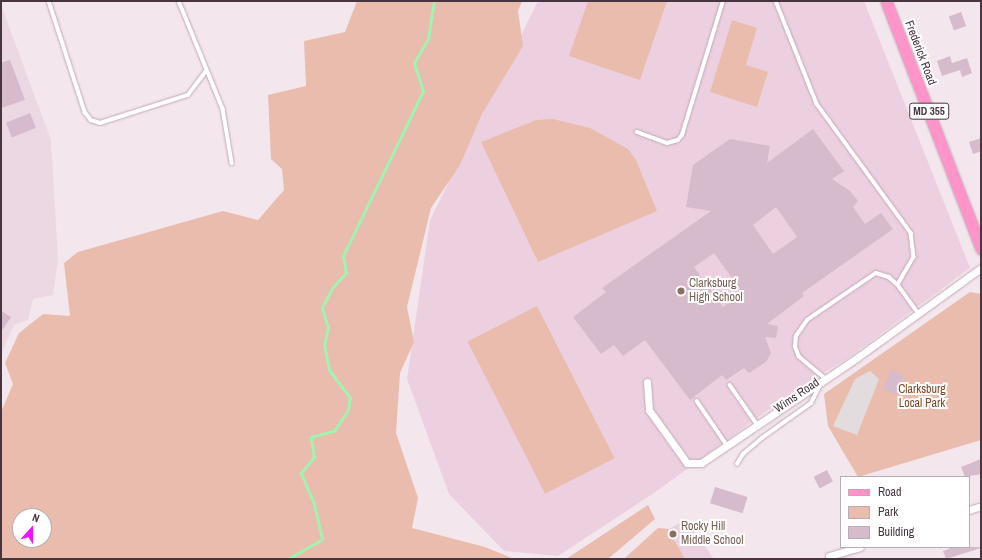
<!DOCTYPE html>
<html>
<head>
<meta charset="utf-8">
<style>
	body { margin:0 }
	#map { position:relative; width:982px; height:560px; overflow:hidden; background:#f4e6ed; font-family:"Archivo Narrow",sans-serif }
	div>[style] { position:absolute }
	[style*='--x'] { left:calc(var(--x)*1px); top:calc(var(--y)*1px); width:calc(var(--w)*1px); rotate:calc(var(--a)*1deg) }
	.residential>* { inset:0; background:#ecd8e3 }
	.education>* { inset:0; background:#edd0df }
	.green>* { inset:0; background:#e9bcae; transform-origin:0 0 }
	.parking>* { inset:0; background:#e2dcdf }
	.stream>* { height:2.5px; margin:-1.25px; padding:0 1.25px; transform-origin:1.25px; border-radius:1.25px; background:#a1f3b0 }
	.building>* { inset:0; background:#d6bbcc; transform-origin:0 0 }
	.roads { filter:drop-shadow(0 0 1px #c0a9b6) drop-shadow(0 0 1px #c0a9b6) }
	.lane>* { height:3.5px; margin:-1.75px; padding:0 1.75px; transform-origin:1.75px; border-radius:1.75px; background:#fff }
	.street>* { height:7px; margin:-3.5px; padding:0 3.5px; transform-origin:3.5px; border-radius:3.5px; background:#fff }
	.primary>* { height:11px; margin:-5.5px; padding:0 5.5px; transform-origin:5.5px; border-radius:5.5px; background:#ff94ca }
	.dots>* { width:11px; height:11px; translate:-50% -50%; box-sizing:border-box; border:2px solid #fff; border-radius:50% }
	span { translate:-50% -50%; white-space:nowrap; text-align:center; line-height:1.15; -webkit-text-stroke:4px #fff; paint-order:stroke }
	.shield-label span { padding:1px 3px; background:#fff; border:1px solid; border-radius:3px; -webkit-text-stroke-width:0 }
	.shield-label { font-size:11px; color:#473540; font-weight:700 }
	.street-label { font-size:12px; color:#473540 }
	.education-label { font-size:12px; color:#785e54 }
	.left { translate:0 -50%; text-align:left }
	.park-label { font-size:12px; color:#7b4926 }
	.frame { position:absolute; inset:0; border:2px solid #473540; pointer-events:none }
	.legend { position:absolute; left:840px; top:476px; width:130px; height:72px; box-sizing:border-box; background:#fff; border:1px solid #b5aeb3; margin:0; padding:5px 7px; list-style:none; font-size:12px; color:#473540 }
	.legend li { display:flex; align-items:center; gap:8px; height:20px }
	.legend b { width:20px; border:1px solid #b5aeb3 }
	.north { position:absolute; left:12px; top:508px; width:40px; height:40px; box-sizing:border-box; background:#fff; border:1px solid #b5aeb3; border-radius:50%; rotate:21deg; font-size:11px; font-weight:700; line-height:16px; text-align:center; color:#473540 }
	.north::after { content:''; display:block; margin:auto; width:14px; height:18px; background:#ef12ff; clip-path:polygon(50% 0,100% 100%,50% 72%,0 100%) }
</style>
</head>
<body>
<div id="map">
	<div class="residential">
		<i style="clip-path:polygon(1px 5px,51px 140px,58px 259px,53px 295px,33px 299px,28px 320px,14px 325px,1px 354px)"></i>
	</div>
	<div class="education">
		<i style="clip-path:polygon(538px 1px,864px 1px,970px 268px,847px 359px,800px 387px,654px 493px,558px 556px,504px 551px,449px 494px,407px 379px,430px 220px)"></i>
		<i style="clip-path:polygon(687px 520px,714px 559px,624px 559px,658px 528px,668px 529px)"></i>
	</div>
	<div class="green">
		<i style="clip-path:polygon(evenodd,357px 1px,522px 1px,518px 11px,523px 46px,482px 114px,460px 165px,431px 208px,407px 307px,414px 342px,400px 373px,396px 433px,418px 498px,412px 528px,485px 547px,514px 559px,1px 559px,1px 412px,13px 384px,5px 363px,19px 333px,43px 314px,70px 316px,64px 263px,78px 252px,223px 211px,258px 220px,284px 190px,282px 169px,271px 159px,268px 95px,306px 86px,304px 41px,345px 32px,357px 1px,20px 516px,44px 516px,44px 540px,20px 540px,20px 516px)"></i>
		<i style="clip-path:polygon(588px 1px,667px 1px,640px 80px,569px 56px)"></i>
		<i style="clip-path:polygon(732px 20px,757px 28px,746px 65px,768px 72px,757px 107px,710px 92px)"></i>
		<i style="clip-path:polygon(553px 119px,590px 128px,628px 149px,636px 160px,657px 211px,538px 262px,481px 142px,536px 120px)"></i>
		<i style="clip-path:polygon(970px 292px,981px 294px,981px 440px,858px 477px,828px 426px,824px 394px)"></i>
		<i style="left:537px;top:306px;width:171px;height:78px;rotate:63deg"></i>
		<i style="clip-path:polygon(648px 505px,655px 519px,608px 559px,566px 559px)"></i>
		<i style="clip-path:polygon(658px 528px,668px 529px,685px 559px,624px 559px)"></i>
	</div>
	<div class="parking">
		<i style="clip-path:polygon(870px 371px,879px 379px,857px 435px,833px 426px,855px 379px)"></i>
	</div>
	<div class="stream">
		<i style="--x:288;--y:559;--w:39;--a:-30"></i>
		<i style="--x:322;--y:539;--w:36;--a:-103"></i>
		<i style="--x:314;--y:504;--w:34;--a:-113"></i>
		<i style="--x:301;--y:473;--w:21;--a:-51"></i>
		<i style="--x:314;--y:457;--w:20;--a:-99"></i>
		<i style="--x:311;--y:437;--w:24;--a:-15"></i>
		<i style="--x:334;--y:431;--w:25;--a:-56"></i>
		<i style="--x:348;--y:410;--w:12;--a:-81"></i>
		<i style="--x:350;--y:398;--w:35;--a:-127"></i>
		<i style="--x:329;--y:370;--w:25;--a:-101"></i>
		<i style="--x:324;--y:345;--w:17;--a:-77"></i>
		<i style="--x:328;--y:328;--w:21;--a:-107"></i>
		<i style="--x:322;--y:308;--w:22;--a:-63"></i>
		<i style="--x:332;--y:288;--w:21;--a:-47"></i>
		<i style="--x:346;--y:273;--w:17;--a:-100"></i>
		<i style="--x:343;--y:256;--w:183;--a:-64.1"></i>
		<i style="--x:423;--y:91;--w:29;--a:-108"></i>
		<i style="--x:414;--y:63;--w:28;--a:-60"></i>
		<i style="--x:428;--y:39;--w:38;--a:-81"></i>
	</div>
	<div class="building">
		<i style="left:961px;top:12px;width:15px;height:13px;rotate:70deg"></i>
		<i style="clip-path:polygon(950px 56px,952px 63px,967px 58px,972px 73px,962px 77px,960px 70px,942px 76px,937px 61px)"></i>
		<i style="clip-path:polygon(10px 60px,25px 100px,1px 108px,1px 63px)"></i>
		<i style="left:30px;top:113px;width:16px;height:26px;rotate:68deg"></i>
		<i style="clip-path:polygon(evenodd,813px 129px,844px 171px,832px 179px,850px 191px,858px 201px,853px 207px,865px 224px,881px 213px,893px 229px,802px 293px,804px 296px,767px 324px,778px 326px,776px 338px,765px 337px,771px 353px,766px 362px,749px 373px,744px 368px,726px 380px,722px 375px,690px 400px,645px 340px,623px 356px,614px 345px,601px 354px,573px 317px,606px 292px,602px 288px,711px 211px,686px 207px,693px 165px,730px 139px,770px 146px,767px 163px,813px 129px,776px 207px,797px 237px,773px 254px,753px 225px,776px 207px,813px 129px,714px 253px,742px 292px,723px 307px,694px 267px,714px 253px)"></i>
		<i style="clip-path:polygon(981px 138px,981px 151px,973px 154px,969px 142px)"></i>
		<i style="clip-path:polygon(1px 311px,11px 317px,1px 332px)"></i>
		<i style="left:891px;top:370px;width:14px;height:21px;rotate:21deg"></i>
		<i style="clip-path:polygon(981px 459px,981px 474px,965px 477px,961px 467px)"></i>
		<i style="left:827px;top:470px;width:13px;height:15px;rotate:63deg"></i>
		<i style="left:715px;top:487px;width:34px;height:17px;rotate:17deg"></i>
		<i style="clip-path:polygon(953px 547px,981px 547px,981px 548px,946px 559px,943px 551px)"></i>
	</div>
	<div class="roads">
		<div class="lane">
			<i style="--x:49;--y:1;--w:117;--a:72"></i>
			<i style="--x:85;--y:112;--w:10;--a:53"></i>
			<i style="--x:91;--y:120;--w:9;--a:18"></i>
			<i style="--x:100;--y:123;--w:92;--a:-17.7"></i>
			<i style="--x:188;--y:95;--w:30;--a:-53"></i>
			<i style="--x:179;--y:1;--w:117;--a:67.8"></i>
			<i style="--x:223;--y:109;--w:55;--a:80.5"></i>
			<i style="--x:776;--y:1;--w:111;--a:68.3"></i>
			<i style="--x:817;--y:104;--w:160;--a:53.9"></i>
			<i style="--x:911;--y:233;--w:24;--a:83"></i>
			<i style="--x:914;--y:257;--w:32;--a:120"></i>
			<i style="--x:637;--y:132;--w:32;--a:20"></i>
			<i style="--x:667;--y:143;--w:11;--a:-15"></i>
			<i style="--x:678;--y:140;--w:6;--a:-51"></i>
			<i style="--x:682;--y:135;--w:140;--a:-73"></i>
			<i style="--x:730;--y:385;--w:47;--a:55.3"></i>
			<i style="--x:697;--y:401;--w:53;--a:55.7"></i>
			<i style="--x:737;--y:464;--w:12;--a:-59"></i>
			<i style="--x:743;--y:454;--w:25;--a:-40"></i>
			<i style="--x:762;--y:438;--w:60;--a:-35.5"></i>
			<i style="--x:811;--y:403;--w:28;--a:-63"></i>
			<i style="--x:824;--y:378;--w:33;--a:-140"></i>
			<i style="--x:799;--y:357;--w:11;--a:-112"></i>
			<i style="--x:795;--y:347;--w:11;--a:-85"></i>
			<i style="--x:796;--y:336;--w:19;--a:-55"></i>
			<i style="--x:807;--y:320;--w:83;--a:-34.3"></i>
			<i style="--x:876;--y:273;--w:14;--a:17"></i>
			<i style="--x:889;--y:277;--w:12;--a:42"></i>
			<i style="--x:898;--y:285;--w:34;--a:54"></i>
		</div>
		<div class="street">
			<i style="--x:647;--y:382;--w:28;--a:86"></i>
			<i style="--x:649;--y:410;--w:65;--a:54.4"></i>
			<i style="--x:687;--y:463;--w:14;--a:0"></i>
			<i style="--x:701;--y:463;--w:189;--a:-34"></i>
			<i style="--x:858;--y:357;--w:152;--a:-35.9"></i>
			<i style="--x:969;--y:510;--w:13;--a:-18"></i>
			<i style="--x:829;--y:556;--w:32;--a:-16"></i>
		</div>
		<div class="primary">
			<i style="--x:886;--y:1;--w:266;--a:69"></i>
		</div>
	</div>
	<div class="dots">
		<i style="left:681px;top:291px;background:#8d6e63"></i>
		<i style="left:673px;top:534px;background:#8d6e63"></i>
	</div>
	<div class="shield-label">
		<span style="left:929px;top:111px">MD 355</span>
	</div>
	<div class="street-label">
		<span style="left:920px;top:53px;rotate:69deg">Frederick Road</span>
		<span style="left:797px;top:396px;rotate:-34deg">Wims Road</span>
	</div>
	<div class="education-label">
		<span class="left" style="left:689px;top:291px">Clarksburg<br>High School</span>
		<span class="left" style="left:681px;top:534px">Rocky Hill<br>Middle School</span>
	</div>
	<div class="park-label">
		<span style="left:922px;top:397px">Clarksburg<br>Local Park</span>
	</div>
	<div class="frame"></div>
	<ul class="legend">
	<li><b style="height:5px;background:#ff94ca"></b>Road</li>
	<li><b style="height:11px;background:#e9bcae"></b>Park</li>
	<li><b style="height:11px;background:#d6bbcc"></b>Building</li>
	</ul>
	<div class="north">N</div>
</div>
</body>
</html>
